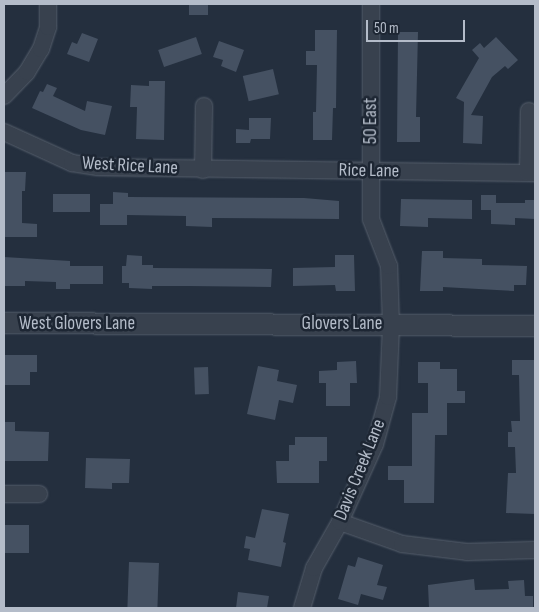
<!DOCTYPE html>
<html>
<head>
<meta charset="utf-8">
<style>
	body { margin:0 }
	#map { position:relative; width:539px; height:612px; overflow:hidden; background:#242f3e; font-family:"Sofia Sans Condensed",sans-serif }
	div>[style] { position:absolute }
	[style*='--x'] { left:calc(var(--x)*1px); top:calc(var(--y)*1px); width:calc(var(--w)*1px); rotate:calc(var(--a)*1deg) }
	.building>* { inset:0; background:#455162; transform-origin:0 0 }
	.roads { filter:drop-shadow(0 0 1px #565f6c) drop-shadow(0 0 1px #565f6c) }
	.minor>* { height:16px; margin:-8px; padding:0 8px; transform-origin:8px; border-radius:8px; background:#38414e }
	.tertiary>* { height:20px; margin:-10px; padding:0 10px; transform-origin:10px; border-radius:10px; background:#38414e }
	span { translate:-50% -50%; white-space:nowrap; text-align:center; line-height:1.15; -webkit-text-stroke:5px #1d2633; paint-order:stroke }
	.street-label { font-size:19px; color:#b4bcc9 }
	.frame { position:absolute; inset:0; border:5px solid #b4bcc9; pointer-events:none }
	.scale { position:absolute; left:366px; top:20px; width:99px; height:22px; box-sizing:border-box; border:2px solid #b4bcc9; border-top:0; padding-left:6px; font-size:15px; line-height:18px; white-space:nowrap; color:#b4bcc9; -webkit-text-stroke:4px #1d2633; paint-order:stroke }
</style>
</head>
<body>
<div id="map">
	<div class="building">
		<i style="left:189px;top:4px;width:19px;height:11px"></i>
		<i style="clip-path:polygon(315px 30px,337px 30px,336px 108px,333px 108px,332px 140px,313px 140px,313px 112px,316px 112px,317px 65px,306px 65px,306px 51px,315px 51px)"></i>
		<i style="clip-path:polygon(398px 32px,418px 32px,416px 117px,420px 117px,420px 142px,397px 142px)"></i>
		<i style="clip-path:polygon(82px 33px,98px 39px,89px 62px,67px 54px,72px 42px,77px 44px)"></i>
		<i style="left:196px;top:37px;width:18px;height:40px;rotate:71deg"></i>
		<i style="clip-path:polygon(496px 37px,518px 60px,508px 69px,505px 66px,492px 77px,471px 115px,483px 116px,482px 144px,463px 143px,464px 102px,456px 98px,479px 58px,472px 50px,480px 43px,484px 48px)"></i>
		<i style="clip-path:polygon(219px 41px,244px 50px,236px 72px,221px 66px,223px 60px,213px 57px)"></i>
		<i style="left:273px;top:69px;width:26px;height:31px;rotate:77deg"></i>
		<i style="clip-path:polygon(149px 81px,165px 81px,164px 140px,136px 139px,137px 107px,130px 107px,131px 85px,149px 86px)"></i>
		<i style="clip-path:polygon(47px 84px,57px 88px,53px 96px,85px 111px,87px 101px,112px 106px,105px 135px,81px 130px,32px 108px,40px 91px,43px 92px)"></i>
		<i style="clip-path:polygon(249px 118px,271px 118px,270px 139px,251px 139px,250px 143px,236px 143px,236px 129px,249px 130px)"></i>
		<i style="clip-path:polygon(4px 172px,26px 172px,25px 191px,22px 191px,22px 223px,37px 224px,37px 237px,5px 237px)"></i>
		<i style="clip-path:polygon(113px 192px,128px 193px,128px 197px,304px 198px,339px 201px,339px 219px,212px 218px,212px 227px,186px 226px,186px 216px,127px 215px,127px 225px,100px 225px,100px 204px,113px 204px)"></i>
		<i style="left:53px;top:194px;width:37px;height:18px"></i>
		<i style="clip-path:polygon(481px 195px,496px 195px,496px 203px,525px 203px,525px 200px,535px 200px,535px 219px,515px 218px,515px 225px,491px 224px,491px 210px,481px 210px)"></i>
		<i style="clip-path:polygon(401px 199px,472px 200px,472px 219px,428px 218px,428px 227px,400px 226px)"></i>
		<i style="clip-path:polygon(422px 251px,443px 251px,443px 258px,482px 259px,482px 265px,527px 266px,526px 285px,514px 285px,514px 291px,443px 287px,443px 291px,420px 291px)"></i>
		<i style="clip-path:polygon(127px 255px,142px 256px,142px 265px,153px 265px,153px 268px,272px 269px,271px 287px,188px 286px,152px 286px,152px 289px,129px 288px,129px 283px,122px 283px,122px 266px,126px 266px)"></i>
		<i style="clip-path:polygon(335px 255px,354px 255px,355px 291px,336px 291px,335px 285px,293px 286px,293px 268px,335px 267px)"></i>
		<i style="clip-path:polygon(4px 257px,70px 261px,70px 266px,103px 266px,103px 284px,70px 284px,70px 289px,56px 289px,56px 282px,25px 281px,25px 286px,4px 286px)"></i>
		<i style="clip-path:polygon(4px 355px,37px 355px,37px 372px,30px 372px,30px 385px,4px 385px)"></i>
		<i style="clip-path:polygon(512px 360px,535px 360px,535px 514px,506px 513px,508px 473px,516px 473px,515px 447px,508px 447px,508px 432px,512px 432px,511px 421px,520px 421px,519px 375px,512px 375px)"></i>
		<i style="clip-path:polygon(356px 361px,357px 383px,350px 383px,350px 406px,326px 406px,326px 383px,319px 383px,319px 371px,337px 370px,337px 362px)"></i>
		<i style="clip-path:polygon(418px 362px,440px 362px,440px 369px,457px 369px,457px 391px,465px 391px,465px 403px,447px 403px,447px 435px,435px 435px,434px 503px,404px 503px,404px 480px,388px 480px,388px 466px,412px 466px,412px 413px,428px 413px,428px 383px,418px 383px)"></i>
		<i style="clip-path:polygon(258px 366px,279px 370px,277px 381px,297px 385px,293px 403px,279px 400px,275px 420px,247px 414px)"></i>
		<i style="left:208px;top:367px;width:27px;height:14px;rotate:88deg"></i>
		<i style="clip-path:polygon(5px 422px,15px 422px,15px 431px,49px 432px,48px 461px,5px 461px)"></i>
		<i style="clip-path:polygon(295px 437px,327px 437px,327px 461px,319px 461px,319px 483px,277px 483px,276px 461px,289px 461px,289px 445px,295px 445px)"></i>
		<i style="clip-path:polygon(86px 458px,130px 459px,129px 483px,112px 483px,112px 489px,85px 488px)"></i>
		<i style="clip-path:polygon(262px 509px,289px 514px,283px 542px,286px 543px,281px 567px,248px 560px,250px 549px,244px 548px,246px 536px,255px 538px)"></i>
		<i style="left:4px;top:525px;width:25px;height:28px"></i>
		<i style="clip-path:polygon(358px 557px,383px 565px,377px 585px,387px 587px,383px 600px,361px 594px,358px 605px,338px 599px,348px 565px,355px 567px)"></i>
		<i style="left:129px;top:562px;width:30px;height:46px;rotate:2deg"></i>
		<i style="clip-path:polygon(474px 579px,475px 590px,509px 589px,508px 581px,524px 580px,525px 596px,533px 596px,533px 608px,429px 608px,428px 585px)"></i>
		<i style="clip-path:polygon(238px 592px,269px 596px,267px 608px,236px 608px)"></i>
	</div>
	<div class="roads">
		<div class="minor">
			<i style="--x:4;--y:96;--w:33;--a:-46"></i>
			<i style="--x:27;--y:72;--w:27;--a:-59"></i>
			<i style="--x:41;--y:49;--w:23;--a:-72"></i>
			<i style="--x:48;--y:27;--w:23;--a:-90"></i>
			<i style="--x:4;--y:132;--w:75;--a:24.5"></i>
			<i style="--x:72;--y:163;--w:26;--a:9"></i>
			<i style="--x:98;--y:167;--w:437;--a:0.8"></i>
			<i style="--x:203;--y:170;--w:64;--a:-89.1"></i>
			<i style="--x:528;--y:173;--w:62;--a:-89.1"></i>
			<i style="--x:4;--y:494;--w:35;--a:0"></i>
			<i style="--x:340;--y:522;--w:66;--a:19.5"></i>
			<i style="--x:402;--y:544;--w:65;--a:7"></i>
			<i style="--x:467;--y:552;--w:68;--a:-1.7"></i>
			<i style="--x:302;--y:608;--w:42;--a:-73.3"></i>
			<i style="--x:314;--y:568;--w:53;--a:-60.5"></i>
			<i style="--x:340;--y:522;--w:85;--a:-65.8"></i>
			<i style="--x:375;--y:444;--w:49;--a:-74.5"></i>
			<i style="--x:388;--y:397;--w:72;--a:-87.6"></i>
			<i style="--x:391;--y:325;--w:59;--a:-91.9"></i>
			<i style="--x:389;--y:266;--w:50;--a:-111"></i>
			<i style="--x:371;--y:219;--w:215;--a:-90"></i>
		</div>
		<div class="tertiary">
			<i style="--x:4;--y:323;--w:531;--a:0.32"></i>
		</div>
	</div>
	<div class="street-label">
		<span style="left:371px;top:121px;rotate:-90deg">50 East</span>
		<span style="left:130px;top:166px;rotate:3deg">West Rice Lane</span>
		<span style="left:369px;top:171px;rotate:1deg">Rice Lane</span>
		<span style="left:77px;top:324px">West Glovers Lane</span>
		<span style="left:342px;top:324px">Glovers Lane</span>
		<span style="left:360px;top:470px;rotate:-68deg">Davis Creek Lane</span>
	</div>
	<div class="frame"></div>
	<div class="scale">50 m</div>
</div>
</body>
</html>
